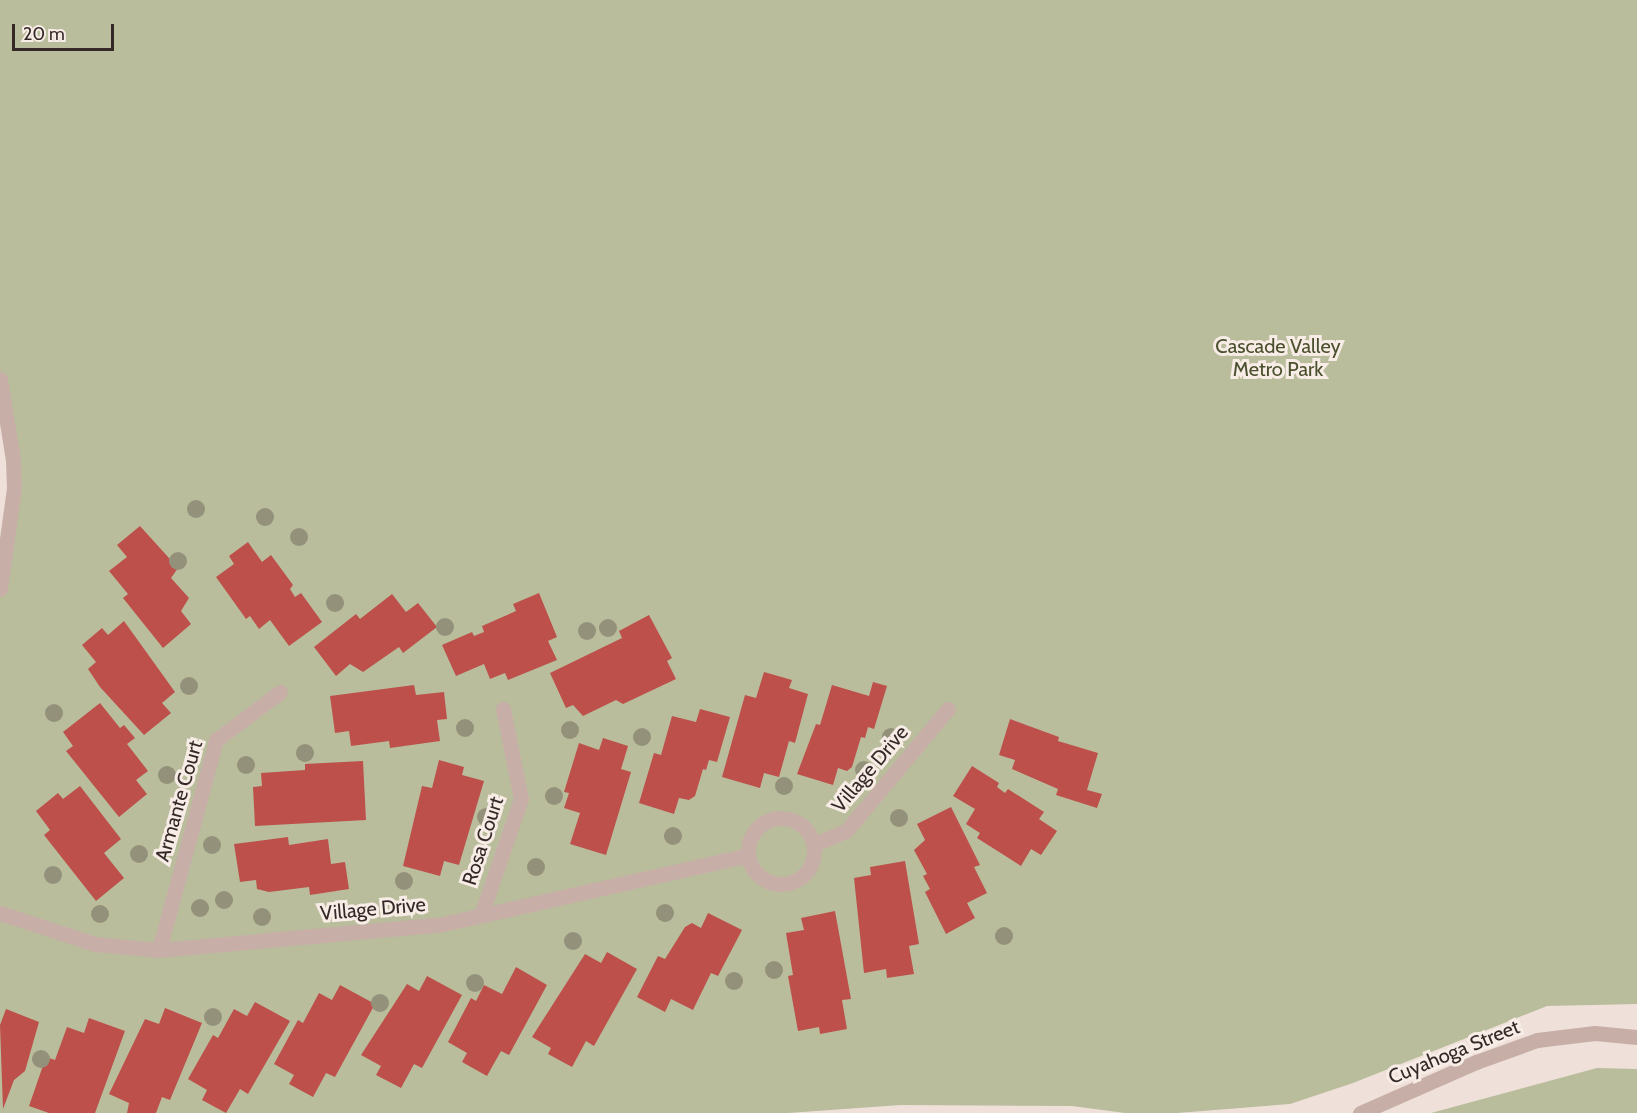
<!DOCTYPE html>
<html>
<head>
<meta charset="utf-8">
<style>
	body { margin:0 }
	#map { position:relative; width:1637px; height:1113px; overflow:hidden; background:#efe1da; font-family:Cabin,sans-serif }
	div>[style] { position:absolute }
	[style*='--x'] { left:calc(var(--x)*1px); top:calc(var(--y)*1px); width:calc(var(--w)*1px); rotate:calc(var(--a)*1deg) }
	.green>* { inset:0; background:#b9bd9c }
	.building>* { inset:0; background:#bd504b }
	.minor>* { height:15px; margin:-7.5px; padding:0 7.5px; transform-origin:7.5px; border-radius:7.5px; background:#c7afa7 }
	.minor>.ring { margin:-7.5px; padding:0; box-sizing:content-box; background:none; border:15px solid #c7afa7; border-radius:50% }
	.trees>* { width:18px; height:18px; margin:-9px; border-radius:50%; background:#94917b }
	span { translate:-50% -50%; white-space:nowrap; text-align:center; line-height:1.15; -webkit-text-stroke:6px #f8ece6; paint-order:stroke }
	.park-label { font-size:20px; color:#4a502d }
	.street-label { font-size:20px; color:#342927 }
	.scale { position:absolute; left:12px; top:24px; width:102px; height:27px; box-sizing:border-box; border:3px solid #342927; border-top:0; padding-left:8px; font-size:18px; line-height:21px; white-space:nowrap; color:#342927; -webkit-text-stroke:4px #f8ece6; paint-order:stroke }
</style>
</head>
<body>
<div id="map">
	<div class="green">
		<i style="clip-path:polygon(0 0,1637px 0,1637px 1004px,1547px 1006px,1353px 1083px,1290px 1104px,1177px 1113px,1125px 1113px,1072px 1106px,901px 1105px,788px 1113px,0 1113px,0 589px,14px 488px,0 379px)"></i>
		<i style="clip-path:polygon(1597px 1068px,1637px 1069px,1637px 1113px,1431px 1113px)"></i>
	</div>
	<div class="building">
		<i style="clip-path:polygon(140px 526px,178px 568px,171px 578px,189px 598px,181px 611px,191px 624px,163px 648px,123px 598px,128px 594px,109px 571px,127px 557px,117px 545px)"></i>
		<i style="clip-path:polygon(248px 542px,262px 562px,271px 555px,293px 585px,290px 589px,295px 597px,301px 593px,322px 622px,289px 646px,270px 620px,259px 629px,250px 616px,246px 619px,216px 577px,234px 564px,229px 556px)"></i>
		<i style="clip-path:polygon(539px 593px,557px 637px,548px 641px,557px 660px,508px 680px,505px 673px,490px 679px,484px 664px,456px 676px,442px 645px,472px 632px,474px 636px,484px 632px,482px 626px,516px 611px,513px 604px)"></i>
		<i style="clip-path:polygon(392px 594px,406px 612px,418px 603px,437px 627px,403px 653px,399px 647px,363px 672px,350px 664px,336px 676px,314px 647px,356px 614px,360px 619px)"></i>
		<i style="clip-path:polygon(649px 615px,672px 658px,667px 661px,676px 679px,623px 704px,616px 700px,583px 716px,573px 705px,566px 708px,550px 673px,622px 638px,619px 631px)"></i>
		<i style="clip-path:polygon(124px 621px,175px 692px,162px 703px,171px 713px,144px 735px,100px 687px,88px 669px,96px 662px,82px 645px,102px 628px,108px 635px)"></i>
		<i style="clip-path:polygon(764px 672px,792px 680px,789px 688px,808px 694px,795px 743px,789px 741px,779px 777px,764px 773px,760px 788px,722px 777px,745px 695px,756px 698px)"></i>
		<i style="clip-path:polygon(873px 682px,887px 686px,874px 729px,868px 727px,865px 738px,861px 737px,852px 767px,847px 771px,838px 768px,833px 785px,797px 774px,816px 724px,820px 725px,832px 685px,869px 696px)"></i>
		<i style="clip-path:polygon(414px 685px,416px 695px,444px 692px,447px 719px,437px 720px,440px 741px,390px 748px,389px 741px,351px 746px,349px 731px,335px 733px,330px 696px)"></i>
		<i style="clip-path:polygon(100px 703px,120px 728px,124px 725px,135px 738px,127px 744px,148px 771px,136px 780px,147px 794px,119px 817px,66px 751px,73px 746px,63px 732px)"></i>
		<i style="clip-path:polygon(700px 709px,730px 717px,717px 762px,709px 760px,706px 770px,703px 769px,695px 796px,689px 800px,679px 798px,674px 814px,639px 803px,654px 753px,661px 755px,672px 716px,696px 722px)"></i>
		<i style="clip-path:polygon(1010px 719px,1059px 737px,1058px 741px,1098px 753px,1087px 790px,1102px 794px,1097px 808px,1056px 795px,1058px 789px,1012px 769px,1015px 760px,999px 755px)"></i>
		<i style="clip-path:polygon(603px 738px,628px 746px,621px 769px,631px 772px,606px 855px,570px 844px,580px 813px,564px 808px,569px 793px,564px 792px,579px 743px,599px 750px)"></i>
		<i style="clip-path:polygon(439px 760px,464px 767px,462px 775px,484px 781px,459px 865px,444px 861px,440px 876px,403px 866px,422px 786px,432px 788px)"></i>
		<i style="clip-path:polygon(363px 761px,366px 820px,255px 826px,253px 787px,262px 786px,261px 773px,305px 770px,305px 764px)"></i>
		<i style="clip-path:polygon(972px 766px,999px 783px,997px 787px,1005px 793px,1008px 789px,1044px 812px,1039px 819px,1057px 831px,1041px 855px,1031px 849px,1021px 866px,977px 838px,980px 833px,966px 824px,975px 809px,953px 796px)"></i>
		<i style="clip-path:polygon(80px 786px,121px 839px,104px 853px,124px 878px,96px 901px,44px 835px,50px 830px,36px 811px,58px 793px,63px 799px)"></i>
		<i style="clip-path:polygon(951px 807px,980px 865px,974px 867px,987px 893px,967px 903px,975px 918px,946px 934px,925px 892px,930px 889px,923px 876px,927px 874px,914px 850px,925px 840px,917px 824px)"></i>
		<i style="clip-path:polygon(288px 837px,289px 845px,328px 839px,331px 864px,345px 862px,349px 889px,310px 895px,309px 887px,269px 892px,257px 889px,256px 880px,240px 882px,234px 844px)"></i>
		<i style="clip-path:polygon(905px 861px,919px 944px,909px 946px,914px 974px,887px 978px,886px 969px,864px 973px,854px 878px,871px 875px,870px 867px)"></i>
		<i style="clip-path:polygon(835px 911px,851px 999px,842px 1000px,847px 1029px,820px 1034px,819px 1027px,798px 1031px,788px 976px,793px 975px,786px 933px,804px 930px,801px 918px)"></i>
		<i style="clip-path:polygon(708px 913px,742px 930px,718px 976px,711px 973px,693px 1010px,671px 999px,665px 1012px,637px 997px,658px 956px,665px 959px,685px 927px,692px 923px,701px 928px)"></i>
		<i style="clip-path:polygon(607px 952px,637px 969px,594px 1046px,586px 1041px,572px 1067px,548px 1054px,551px 1048px,532px 1037px,585px 954px,601px 963px)"></i>
		<i style="clip-path:polygon(516px 967px,547px 985px,509px 1055px,501px 1051px,487px 1076px,462px 1062px,467px 1053px,448px 1042px,471px 998px,476px 1001px,484px 985px,502px 994px)"></i>
		<i style="clip-path:polygon(427px 976px,462px 995px,422px 1068px,414px 1064px,401px 1088px,376px 1075px,381px 1066px,361px 1055px,407px 984px,419px 991px)"></i>
		<i style="clip-path:polygon(340px 985px,375px 1004px,335px 1077px,326px 1073px,313px 1097px,289px 1084px,294px 1075px,274px 1064px,298px 1020px,303px 1023px,319px 993px,332px 1000px)"></i>
		<i style="clip-path:polygon(255px 1002px,290px 1021px,248px 1094px,240px 1089px,226px 1113px,202px 1100px,207px 1090px,188px 1079px,213px 1035px,218px 1038px,234px 1009px,247px 1016px)"></i>
		<i style="clip-path:polygon(165px 1008px,202px 1023px,170px 1100px,162px 1097px,156px 1113px,127px 1113px,129px 1103px,109px 1094px,145px 1019px,159px 1024px)"></i>
		<i style="clip-path:polygon(6px 1009px,39px 1022px,25px 1071px,14px 1080px,3px 1109px,0 1025px)"></i>
		<i style="clip-path:polygon(89px 1018px,125px 1031px,95px 1113px,49px 1113px,29px 1106px,46px 1057px,55px 1060px,67px 1027px,84px 1033px)"></i>
	</div>
	<div class="minor">
		<i style="--x:0;--y:379;--w:82;--a:80.9"></i>
		<i style="--x:13;--y:460;--w:28;--a:88"></i>
		<i style="--x:14;--y:488;--w:102;--a:97.9"></i>
		<i class="ring" style="left:748px;top:818px;width:51px;height:51px"></i>
		<i style="--x:815;--y:844;--w:34;--a:-23"></i>
		<i style="--x:846;--y:831;--w:159;--a:-50.1"></i>
		<i style="--x:0;--y:913;--w:100;--a:18.1"></i>
		<i style="--x:95;--y:944;--w:64;--a:5.4"></i>
		<i style="--x:159;--y:950;--w:285;--a:-5.2"></i>
		<i style="--x:443;--y:924;--w:313;--a:-12.7"></i>
		<i style="--x:481;--y:915;--w:123;--a:-71"></i>
		<i style="--x:521;--y:799;--w:92;--a:-101.3"></i>
		<i style="--x:159;--y:950;--w:218;--a:-74.8"></i>
		<i style="--x:216;--y:740;--w:80;--a:-36.9"></i>
		<i style="--x:1360;--y:1113;--w:127;--a:-23.7"></i>
		<i style="--x:1476;--y:1062;--w:65;--a:-19.8"></i>
		<i style="--x:1537;--y:1040;--w:58;--a:-6.9"></i>
		<i style="--x:1595;--y:1033;--w:42;--a:5.4"></i>
	</div>
	<div class="trees">
		<i style="left:196px;top:509px"></i>
		<i style="left:265px;top:517px"></i>
		<i style="left:299px;top:537px"></i>
		<i style="left:178px;top:561px"></i>
		<i style="left:335px;top:603px"></i>
		<i style="left:445px;top:627px"></i>
		<i style="left:608px;top:628px"></i>
		<i style="left:587px;top:631px"></i>
		<i style="left:189px;top:686px"></i>
		<i style="left:54px;top:713px"></i>
		<i style="left:465px;top:728px"></i>
		<i style="left:570px;top:730px"></i>
		<i style="left:642px;top:737px"></i>
		<i style="left:891px;top:737px"></i>
		<i style="left:305px;top:753px"></i>
		<i style="left:246px;top:765px"></i>
		<i style="left:864px;top:770px"></i>
		<i style="left:167px;top:775px"></i>
		<i style="left:784px;top:786px"></i>
		<i style="left:554px;top:796px"></i>
		<i style="left:486px;top:817px"></i>
		<i style="left:899px;top:818px"></i>
		<i style="left:673px;top:836px"></i>
		<i style="left:212px;top:845px"></i>
		<i style="left:139px;top:854px"></i>
		<i style="left:536px;top:867px"></i>
		<i style="left:53px;top:875px"></i>
		<i style="left:404px;top:881px"></i>
		<i style="left:224px;top:900px"></i>
		<i style="left:200px;top:908px"></i>
		<i style="left:665px;top:913px"></i>
		<i style="left:100px;top:914px"></i>
		<i style="left:262px;top:917px"></i>
		<i style="left:1004px;top:936px"></i>
		<i style="left:573px;top:941px"></i>
		<i style="left:774px;top:970px"></i>
		<i style="left:734px;top:981px"></i>
		<i style="left:475px;top:983px"></i>
		<i style="left:380px;top:1003px"></i>
		<i style="left:213px;top:1017px"></i>
		<i style="left:41px;top:1059px"></i>
	</div>
	<div class="park-label">
		<span style="left:1278px;top:358px">Cascade Valley<br>Metro Park</span>
	</div>
	<div class="street-label">
		<span style="left:870px;top:769px;rotate:-50deg">Village Drive</span>
		<span style="left:179px;top:801px;rotate:-74deg">Armante Court</span>
		<span style="left:483px;top:841px;rotate:-72deg">Rosa Court</span>
		<span style="left:373px;top:909px;rotate:-5deg">Village Drive</span>
		<span style="left:1454px;top:1052px;rotate:-22deg">Cuyahoga Street</span>
	</div>
	<div class="scale">20 m</div>
</div>
</body>
</html>
